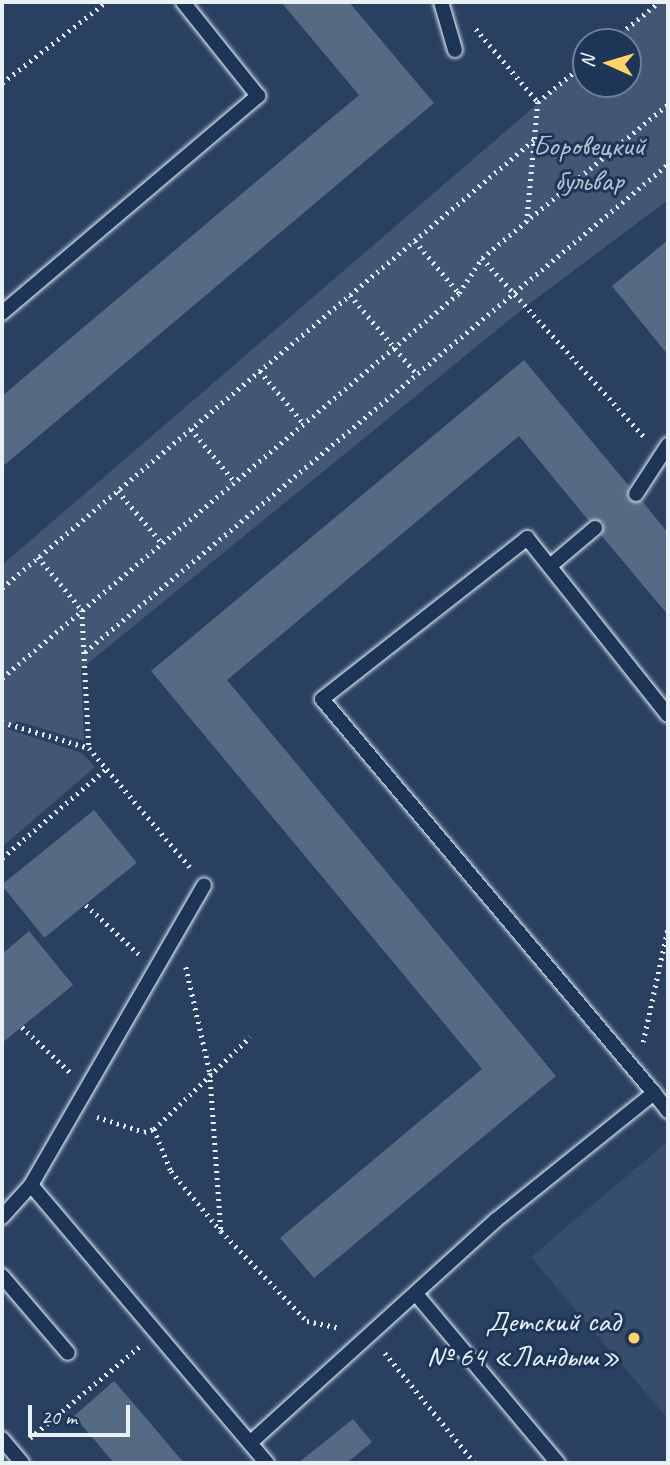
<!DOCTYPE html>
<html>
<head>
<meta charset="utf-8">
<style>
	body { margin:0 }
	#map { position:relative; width:670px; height:1465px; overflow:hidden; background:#294061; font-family:Caveat,sans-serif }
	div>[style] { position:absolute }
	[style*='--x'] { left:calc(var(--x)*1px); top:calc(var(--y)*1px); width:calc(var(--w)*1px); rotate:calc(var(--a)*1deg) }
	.built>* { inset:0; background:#364d6b }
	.green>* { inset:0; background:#415774 }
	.building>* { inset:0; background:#556a83; transform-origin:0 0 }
	.path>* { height:4.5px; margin-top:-2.25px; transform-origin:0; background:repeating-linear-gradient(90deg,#e8f1f8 0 2px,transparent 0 7px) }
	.roads { filter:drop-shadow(0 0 2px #e8f1f8) drop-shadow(0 0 2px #e8f1f8) }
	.lane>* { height:14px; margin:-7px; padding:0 7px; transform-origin:7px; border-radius:7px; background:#1d3557 }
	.dots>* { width:19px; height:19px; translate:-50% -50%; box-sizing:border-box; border:4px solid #1d3557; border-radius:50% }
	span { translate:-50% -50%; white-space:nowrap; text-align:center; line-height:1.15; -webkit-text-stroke:6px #1d3557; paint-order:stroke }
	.park-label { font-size:30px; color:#b6c3d0 }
	.poi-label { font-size:30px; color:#e8f1f8 }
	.right { translate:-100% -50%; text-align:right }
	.frame { position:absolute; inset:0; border:4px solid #e8f1f8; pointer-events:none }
	.north { position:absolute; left:572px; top:28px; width:70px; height:70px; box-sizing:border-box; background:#1d3557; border:2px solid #6e8097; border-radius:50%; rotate:274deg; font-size:19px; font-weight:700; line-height:28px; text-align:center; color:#e8f1f8 }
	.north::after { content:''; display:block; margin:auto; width:24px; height:32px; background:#ffd166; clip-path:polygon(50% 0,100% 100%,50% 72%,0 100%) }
	.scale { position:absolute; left:28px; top:1405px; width:102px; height:32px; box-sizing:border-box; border:4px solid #e8f1f8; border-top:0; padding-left:9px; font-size:21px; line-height:24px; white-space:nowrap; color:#e8f1f8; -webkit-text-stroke:5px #1d3557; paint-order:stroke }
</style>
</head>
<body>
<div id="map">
	<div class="built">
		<i style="clip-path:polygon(668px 1141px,668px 1419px,531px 1257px)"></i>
	</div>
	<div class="green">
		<i style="clip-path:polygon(659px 2px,668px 2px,668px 200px,525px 307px,81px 669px,84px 741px,17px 721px,7px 729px,82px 753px,95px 767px,2px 847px,2px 565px,586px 62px,586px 84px,628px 84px,628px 42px,610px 42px)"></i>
	</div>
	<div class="building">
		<i style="clip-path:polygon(281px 2px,349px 2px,434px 103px,2px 467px,2px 396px,359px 95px)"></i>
		<i style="clip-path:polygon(668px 240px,668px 355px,612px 286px)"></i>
		<i style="clip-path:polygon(524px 360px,629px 486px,628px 499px,642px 501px,668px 533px,668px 615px,601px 535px,603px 522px,589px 521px,519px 436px,227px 680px,556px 1076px,314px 1278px,280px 1238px,482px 1069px,151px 671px)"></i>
		<i style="left:94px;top:810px;width:68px;height:119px;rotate:51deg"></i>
		<i style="clip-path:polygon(29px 931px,73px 985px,2px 1043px,2px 954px)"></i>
		<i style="clip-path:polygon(114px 1381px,140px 1411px,184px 1463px,114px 1463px,74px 1416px)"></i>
		<i style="clip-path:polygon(353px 1419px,372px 1442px,347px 1463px,298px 1463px)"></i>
	</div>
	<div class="path">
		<i style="--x:476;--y:29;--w:96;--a:49.7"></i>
		<i style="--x:538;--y:102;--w:120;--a:95.3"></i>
		<i style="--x:610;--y:42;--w:63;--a:-39.2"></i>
		<i style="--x:2;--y:83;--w:132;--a:-37.9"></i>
		<i style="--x:538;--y:102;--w:62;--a:-39.8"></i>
		<i style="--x:415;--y:241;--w:68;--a:49.8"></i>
		<i style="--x:482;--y:258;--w:244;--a:47.8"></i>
		<i style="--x:350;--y:295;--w:102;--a:49.8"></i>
		<i style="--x:260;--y:371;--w:69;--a:50.3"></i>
		<i style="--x:191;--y:429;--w:69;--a:50.3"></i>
		<i style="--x:118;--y:491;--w:68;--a:49.8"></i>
		<i style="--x:38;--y:557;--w:69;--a:50.3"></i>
		<i style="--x:82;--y:610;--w:138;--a:87.1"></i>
		<i style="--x:89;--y:748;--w:156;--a:49.7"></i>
		<i style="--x:2;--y:588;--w:697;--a:-40.11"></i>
		<i style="--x:85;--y:652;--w:760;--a:-39.93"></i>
		<i style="--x:2;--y:678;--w:598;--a:-40.11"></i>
		<i style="--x:459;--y:293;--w:42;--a:-56.7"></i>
		<i style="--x:482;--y:258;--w:241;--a:-39.6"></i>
		<i style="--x:2;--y:722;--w:91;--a:16.6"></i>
		<i style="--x:2;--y:858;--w:137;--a:-40.6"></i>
		<i style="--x:86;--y:905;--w:72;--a:42.8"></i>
		<i style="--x:186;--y:967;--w:109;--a:77.2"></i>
		<i style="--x:210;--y:1073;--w:158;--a:86"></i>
		<i style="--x:221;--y:1231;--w:124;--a:46.3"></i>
		<i style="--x:307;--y:1321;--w:34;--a:12"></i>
		<i style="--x:22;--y:1027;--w:66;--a:43.2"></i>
		<i style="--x:643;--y:1042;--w:118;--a:-77.7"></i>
		<i style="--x:97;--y:1117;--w:49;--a:17.7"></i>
		<i style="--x:144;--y:1132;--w:10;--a:-17"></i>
		<i style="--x:154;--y:1129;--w:45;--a:68"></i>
		<i style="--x:171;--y:1171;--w:78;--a:50.2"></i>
		<i style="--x:154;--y:1129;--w:133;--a:-43.8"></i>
		<i style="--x:385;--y:1353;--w:142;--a:50.7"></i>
		<i style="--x:30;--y:1438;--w:142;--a:-39.9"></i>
	</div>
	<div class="roads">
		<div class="lane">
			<i style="--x:441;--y:2;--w:50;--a:73.7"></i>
			<i style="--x:2;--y:313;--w:336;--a:-40.3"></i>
			<i style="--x:258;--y:96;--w:120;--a:-128.6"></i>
			<i style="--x:636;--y:494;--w:59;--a:-56.9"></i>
			<i style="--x:550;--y:566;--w:59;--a:-40.2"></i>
			<i style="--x:654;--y:1093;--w:23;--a:52"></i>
			<i style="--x:31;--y:1185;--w:365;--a:49.7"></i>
			<i style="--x:2;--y:1217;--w:43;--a:-47.8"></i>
			<i style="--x:31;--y:1185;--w:346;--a:-60"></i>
			<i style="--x:2;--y:1276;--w:101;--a:49.4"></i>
			<i style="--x:416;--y:1294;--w:221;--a:50"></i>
			<i style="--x:2;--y:1439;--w:31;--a:50"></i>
			<i style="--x:250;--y:1443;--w:332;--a:-42.2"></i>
			<i style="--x:496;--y:1220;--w:203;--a:-38.8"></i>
			<i style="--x:654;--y:1093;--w:515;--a:-130.12"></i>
			<i style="--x:322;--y:699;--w:261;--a:-38.1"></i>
			<i style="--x:527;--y:538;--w:226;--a:51.5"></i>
		</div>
	</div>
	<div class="dots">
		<i style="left:634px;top:1338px;background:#ffd166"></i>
	</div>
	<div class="park-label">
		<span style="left:589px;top:162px">Боровецкий<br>бульвар</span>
	</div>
	<div class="poi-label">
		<span class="right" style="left:620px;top:1338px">Детский сад<br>№ 64 «Ландыш»</span>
	</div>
	<div class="frame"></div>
	<div class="north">N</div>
	<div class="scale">20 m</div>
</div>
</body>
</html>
